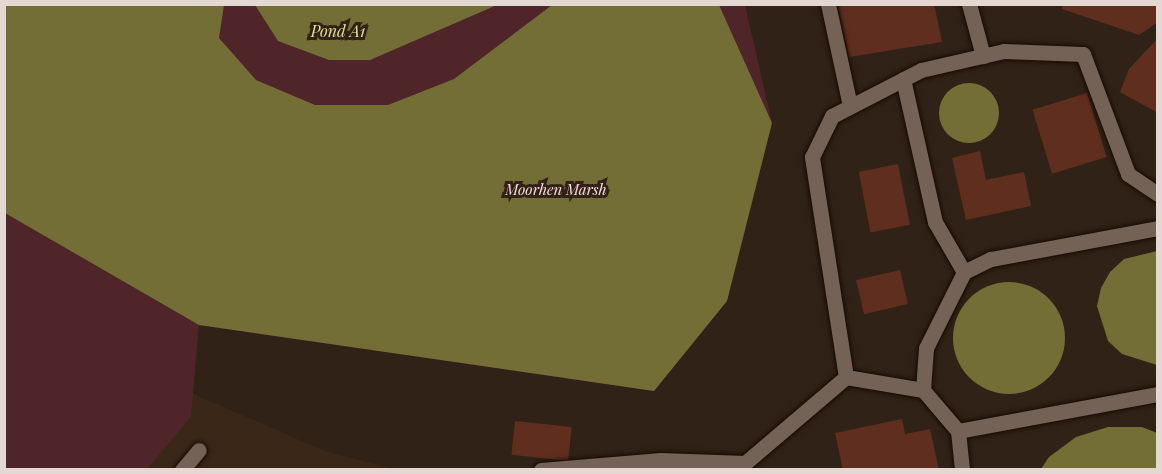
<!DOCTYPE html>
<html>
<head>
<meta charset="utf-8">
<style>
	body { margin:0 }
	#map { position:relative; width:1162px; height:474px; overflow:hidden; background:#302216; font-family:"Playfair Display",serif }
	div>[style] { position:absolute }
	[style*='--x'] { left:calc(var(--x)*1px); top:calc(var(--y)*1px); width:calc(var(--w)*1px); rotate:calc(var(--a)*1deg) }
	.built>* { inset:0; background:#3b2717 }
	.green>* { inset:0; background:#4f2529 }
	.water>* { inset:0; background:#726e36 }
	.round { border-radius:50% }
	.building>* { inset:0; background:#602e1f; transform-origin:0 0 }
	.roads { filter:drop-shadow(0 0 2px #180b03) drop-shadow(0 0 2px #180b03) }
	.minor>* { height:15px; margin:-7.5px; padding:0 7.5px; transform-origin:7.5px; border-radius:7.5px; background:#736255 }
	span { translate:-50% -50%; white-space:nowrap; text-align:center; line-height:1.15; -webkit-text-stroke:6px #302216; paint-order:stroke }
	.park-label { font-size:15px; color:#fdd7d9; font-style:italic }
	.water-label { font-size:16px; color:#e7e28d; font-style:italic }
	.frame { position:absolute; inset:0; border:6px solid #e3d9d2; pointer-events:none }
</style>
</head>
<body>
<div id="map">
	<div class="built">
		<i style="clip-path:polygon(4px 301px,159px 379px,325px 451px,393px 469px,5px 469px)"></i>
	</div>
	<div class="green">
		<i style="clip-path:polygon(4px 5px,745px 5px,772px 123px,727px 301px,654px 391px,199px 325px,191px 417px,147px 469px,5px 469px)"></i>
	</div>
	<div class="water">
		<i style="clip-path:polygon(5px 4px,224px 5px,219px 38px,256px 80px,315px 105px,388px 105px,454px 79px,552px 5px,719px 5px,772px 123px,727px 301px,654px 391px,199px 325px,5px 213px)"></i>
		<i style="clip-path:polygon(255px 5px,497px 5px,370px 60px,329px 60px,278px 41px)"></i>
		<i class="round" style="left:939px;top:83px;width:60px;height:60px"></i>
		<i style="clip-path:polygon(1157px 251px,1158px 251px,1157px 365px,1122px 354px,1108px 341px,1097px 306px,1101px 288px,1110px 272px,1124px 259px)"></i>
		<i class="round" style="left:953px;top:282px;width:112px;height:112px"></i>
		<i style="clip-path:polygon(1108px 427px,1142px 427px,1157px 433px,1157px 469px,1041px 469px,1049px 457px,1076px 437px)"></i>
	</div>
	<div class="building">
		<i style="clip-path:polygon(838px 4px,934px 4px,942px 42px,849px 57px)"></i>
		<i style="clip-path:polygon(1063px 4px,1158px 4px,1158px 22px,1139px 35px,1062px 9px)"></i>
		<i style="clip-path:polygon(1158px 38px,1158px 113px,1120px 92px,1129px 69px)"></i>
		<i style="left:1087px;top:93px;width:67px;height:57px;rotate:73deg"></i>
		<i style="clip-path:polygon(980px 151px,986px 180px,1024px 172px,1031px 206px,966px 220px,952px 158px)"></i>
		<i style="left:898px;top:164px;width:62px;height:40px;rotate:79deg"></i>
		<i style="left:900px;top:270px;width:35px;height:45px;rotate:77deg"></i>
		<i style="clip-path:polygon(902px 419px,905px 434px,930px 429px,939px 470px,843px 470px,835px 433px)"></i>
		<i style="left:515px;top:421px;width:57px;height:34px;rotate:6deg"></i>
	</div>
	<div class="roads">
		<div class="minor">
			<i style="--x:828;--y:4;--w:104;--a:77.8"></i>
			<i style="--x:969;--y:4;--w:54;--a:74.9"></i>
			<i style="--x:903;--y:79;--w:147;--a:77.4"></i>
			<i style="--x:935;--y:222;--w:58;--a:59.9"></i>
			<i style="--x:846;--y:377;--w:223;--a:-98.8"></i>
			<i style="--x:812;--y:157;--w:46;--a:-64"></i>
			<i style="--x:832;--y:116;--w:100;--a:-27.3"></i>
			<i style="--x:921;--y:70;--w:85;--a:-12.9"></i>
			<i style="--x:1004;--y:51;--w:79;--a:2.2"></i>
			<i style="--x:1083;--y:54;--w:128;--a:69.4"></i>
			<i style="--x:1128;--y:174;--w:36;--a:34"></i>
			<i style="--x:923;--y:390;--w:42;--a:-85.9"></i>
			<i style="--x:926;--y:348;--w:85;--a:-63.4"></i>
			<i style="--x:964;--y:272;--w:30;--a:-26"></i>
			<i style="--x:991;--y:259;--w:170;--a:-10.5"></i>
			<i style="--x:958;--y:431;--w:203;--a:-10.5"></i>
			<i style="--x:182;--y:470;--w:26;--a:-50"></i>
			<i style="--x:541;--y:470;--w:120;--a:-4.8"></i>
			<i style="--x:661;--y:460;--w:84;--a:2"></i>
			<i style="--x:745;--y:463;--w:133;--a:-40.4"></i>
			<i style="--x:846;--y:377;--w:78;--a:9.6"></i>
			<i style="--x:923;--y:390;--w:54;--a:49.5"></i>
			<i style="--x:958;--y:431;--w:39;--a:84"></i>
		</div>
	</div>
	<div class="park-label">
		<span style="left:556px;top:190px">Moorhen Marsh</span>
	</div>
	<div class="water-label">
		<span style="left:338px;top:31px">Pond A1</span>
	</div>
	<div class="frame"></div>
</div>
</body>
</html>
